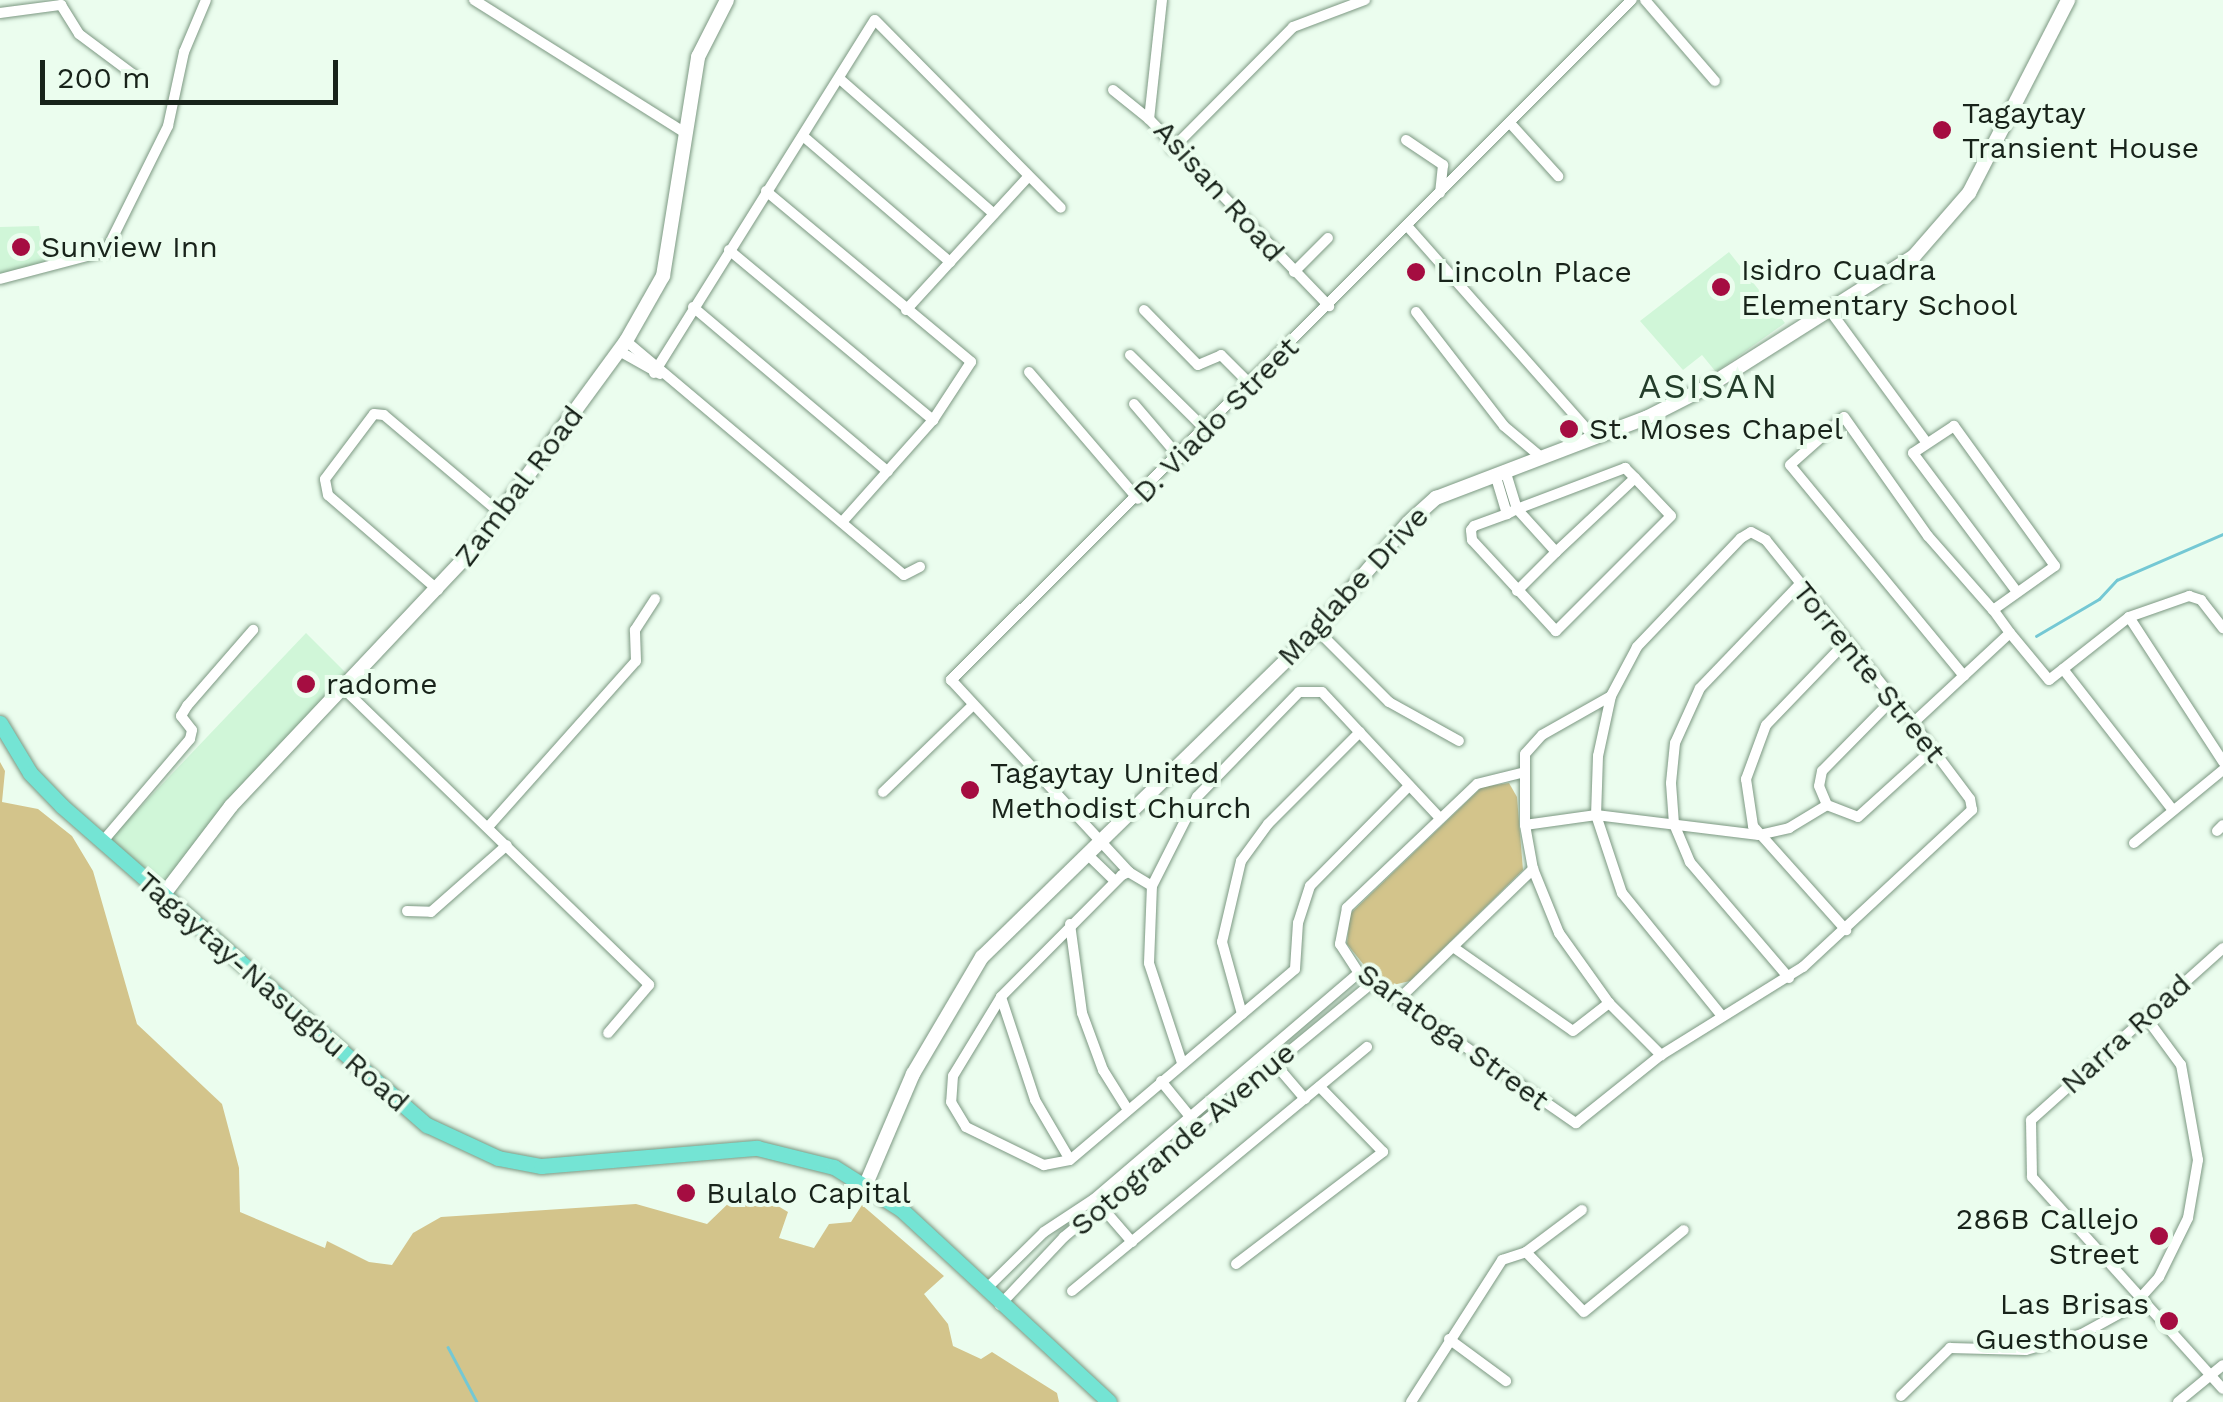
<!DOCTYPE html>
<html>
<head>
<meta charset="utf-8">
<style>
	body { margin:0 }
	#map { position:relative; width:2223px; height:1402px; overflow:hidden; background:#ebfdee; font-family:"Work Sans",sans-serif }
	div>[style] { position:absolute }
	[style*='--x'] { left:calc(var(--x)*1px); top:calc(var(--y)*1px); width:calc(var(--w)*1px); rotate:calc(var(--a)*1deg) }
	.built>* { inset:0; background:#d0f6d8 }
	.green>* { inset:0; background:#d3c48b }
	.stream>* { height:2.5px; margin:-1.25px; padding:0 1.25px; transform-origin:1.25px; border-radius:1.25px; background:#74c8d4 }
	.roads { filter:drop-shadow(0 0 2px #7c9882) drop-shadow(0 0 2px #7c9882) }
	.street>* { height:10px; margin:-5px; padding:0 5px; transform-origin:5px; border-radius:5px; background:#fff }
	.secondary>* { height:14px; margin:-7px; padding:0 7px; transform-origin:7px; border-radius:7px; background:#fff }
	.primary>* { height:15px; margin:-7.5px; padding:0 7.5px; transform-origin:7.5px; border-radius:7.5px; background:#74e4d4 }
	.dots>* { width:28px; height:28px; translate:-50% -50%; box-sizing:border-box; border:5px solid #ebfdee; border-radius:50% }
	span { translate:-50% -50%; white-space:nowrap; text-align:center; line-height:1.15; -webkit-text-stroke:8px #ebfdee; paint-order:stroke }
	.poi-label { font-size:30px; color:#18231a }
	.left { translate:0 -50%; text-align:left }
	.right { translate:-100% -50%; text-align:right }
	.street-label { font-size:30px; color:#18231a }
	.quarter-label { font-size:35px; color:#233d2a; letter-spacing:2.5px }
	.scale { position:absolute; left:40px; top:60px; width:298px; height:45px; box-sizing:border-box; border:5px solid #18231a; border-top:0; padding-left:12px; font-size:30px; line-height:35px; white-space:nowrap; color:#18231a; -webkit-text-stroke:8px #ebfdee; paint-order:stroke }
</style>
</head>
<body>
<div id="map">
	<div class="built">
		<i style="clip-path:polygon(39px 226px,46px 267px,0 276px,0 227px)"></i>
		<i style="clip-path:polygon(1729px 252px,1785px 323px,1716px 372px,1702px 355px,1683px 370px,1640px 321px)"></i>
		<i style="clip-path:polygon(306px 633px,352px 679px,167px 880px,155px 880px,110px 839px)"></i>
	</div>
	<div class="green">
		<i style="clip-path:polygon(0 762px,5px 771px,2px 802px,38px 809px,72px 836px,93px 871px,137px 1024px,222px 1104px,239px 1168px,240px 1212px,325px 1248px,327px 1241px,369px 1262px,392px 1265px,413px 1233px,441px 1217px,636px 1204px,707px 1224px,736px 1196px,761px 1196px,788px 1212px,779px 1238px,814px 1248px,829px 1224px,851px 1222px,862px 1205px,944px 1276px,924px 1294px,948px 1324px,953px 1346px,981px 1359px,992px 1352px,1057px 1393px,1059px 1402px,0 1402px)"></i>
		<i style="clip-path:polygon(1509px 783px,1517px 797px,1523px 870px,1410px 981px,1393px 985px,1372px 975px,1347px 944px,1350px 914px,1482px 787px)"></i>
	</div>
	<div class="stream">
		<i style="--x:2036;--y:636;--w:73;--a:-30.4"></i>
		<i style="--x:2099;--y:599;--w:26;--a:-47"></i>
		<i style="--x:2117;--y:580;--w:116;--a:-23.5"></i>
		<i style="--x:448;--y:1347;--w:62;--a:62.2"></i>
	</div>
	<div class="roads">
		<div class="street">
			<i style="--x:474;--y:0;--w:248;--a:32.2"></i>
			<i style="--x:1162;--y:0;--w:120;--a:96.2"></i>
			<i style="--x:1149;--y:119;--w:260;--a:46.1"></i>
			<i style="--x:1645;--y:0;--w:107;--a:49.2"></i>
			<i style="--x:0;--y:13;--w:62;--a:-7.5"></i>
			<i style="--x:61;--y:5;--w:34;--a:58"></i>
			<i style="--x:79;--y:34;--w:69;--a:36.7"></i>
			<i style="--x:841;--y:80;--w:203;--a:41.2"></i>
			<i style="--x:1113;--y:90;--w:46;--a:38.9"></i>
			<i style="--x:1510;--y:123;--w:72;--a:47.8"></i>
			<i style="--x:803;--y:136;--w:194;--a:40.6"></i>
			<i style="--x:1406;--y:140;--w:45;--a:34"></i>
			<i style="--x:1443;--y:165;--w:28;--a:96"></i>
			<i style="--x:1172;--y:149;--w:172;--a:-45.2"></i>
			<i style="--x:1293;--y:27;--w:77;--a:-20.6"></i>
			<i style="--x:766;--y:191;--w:267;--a:39.8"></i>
			<i style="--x:971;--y:362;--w:69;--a:123.2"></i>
			<i style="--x:933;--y:420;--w:137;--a:131.7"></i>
			<i style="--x:1409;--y:228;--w:281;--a:48.5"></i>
			<i style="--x:729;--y:250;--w:266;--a:39.8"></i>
			<i style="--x:1294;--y:272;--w:48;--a:-45"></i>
			<i style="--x:0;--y:279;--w:110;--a:-14.8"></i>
			<i style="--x:106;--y:251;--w:140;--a:-63.6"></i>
			<i style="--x:168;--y:126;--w:76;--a:-77.8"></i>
			<i style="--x:184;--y:52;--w:56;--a:-67.1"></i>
			<i style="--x:693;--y:307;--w:255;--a:40.2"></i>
			<i style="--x:906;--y:310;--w:180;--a:-47.5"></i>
			<i style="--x:1144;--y:310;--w:77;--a:45.5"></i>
			<i style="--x:1198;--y:365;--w:25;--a:-23"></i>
			<i style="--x:1221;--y:355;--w:44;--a:45"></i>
			<i style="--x:1416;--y:312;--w:144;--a:52.3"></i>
			<i style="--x:1504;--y:426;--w:48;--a:40"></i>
			<i style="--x:1831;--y:312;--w:162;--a:53.8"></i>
			<i style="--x:626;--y:341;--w:363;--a:40.1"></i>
			<i style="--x:904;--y:575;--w:18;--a:-27"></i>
			<i style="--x:619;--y:351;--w:47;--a:29.3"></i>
			<i style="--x:1130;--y:355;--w:108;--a:44.6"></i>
			<i style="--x:1029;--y:372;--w:167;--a:49.4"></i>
			<i style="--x:654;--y:373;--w:416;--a:-58"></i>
			<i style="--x:875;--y:20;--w:264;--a:45.3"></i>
			<i style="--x:1134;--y:404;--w:71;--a:49.6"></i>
			<i style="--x:1505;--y:470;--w:41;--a:72.9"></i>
			<i style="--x:1517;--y:509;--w:58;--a:47.8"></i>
			<i style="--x:1556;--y:552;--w:108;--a:-43.1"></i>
			<i style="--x:1635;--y:478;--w:52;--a:46.5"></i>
			<i style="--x:1671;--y:516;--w:163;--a:135"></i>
			<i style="--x:1556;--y:631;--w:124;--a:-132.7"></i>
			<i style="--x:1472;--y:540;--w:10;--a:-96"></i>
			<i style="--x:1471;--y:530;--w:5;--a:-53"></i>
			<i style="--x:1474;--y:526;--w:35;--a:-20"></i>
			<i style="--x:1507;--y:514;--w:11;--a:-27"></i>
			<i style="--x:1517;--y:509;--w:116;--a:-20.8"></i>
			<i style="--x:1625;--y:468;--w:14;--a:45"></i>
			<i style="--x:1495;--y:474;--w:42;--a:73.3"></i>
			<i style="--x:438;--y:590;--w:145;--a:-139.2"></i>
			<i style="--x:328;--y:495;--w:16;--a:-101"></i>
			<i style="--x:325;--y:479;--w:81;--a:-53"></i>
			<i style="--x:374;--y:414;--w:10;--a:6"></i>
			<i style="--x:384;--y:415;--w:153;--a:40.2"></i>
			<i style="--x:1517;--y:591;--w:55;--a:-45"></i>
			<i style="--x:2129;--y:617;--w:173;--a:57"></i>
			<i style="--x:1317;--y:630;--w:102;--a:45"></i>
			<i style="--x:1389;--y:702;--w:80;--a:29.1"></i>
			<i style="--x:2010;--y:633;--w:61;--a:50.3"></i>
			<i style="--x:2049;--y:680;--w:102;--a:-38.2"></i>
			<i style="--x:2129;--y:617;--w:64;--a:-19.3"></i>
			<i style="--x:2189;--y:596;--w:13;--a:18"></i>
			<i style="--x:2201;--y:600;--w:36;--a:52"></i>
			<i style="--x:1846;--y:642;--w:115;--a:133.9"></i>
			<i style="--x:1766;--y:725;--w:58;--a:110.3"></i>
			<i style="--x:1746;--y:779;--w:48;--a:81.5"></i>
			<i style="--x:1753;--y:826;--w:140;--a:48.2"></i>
			<i style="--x:2063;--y:669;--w:177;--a:52.1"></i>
			<i style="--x:1964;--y:676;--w:273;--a:-129.5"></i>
			<i style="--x:1790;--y:465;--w:72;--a:-41.6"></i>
			<i style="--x:1844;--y:417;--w:146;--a:54.8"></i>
			<i style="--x:1928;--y:536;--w:98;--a:48.7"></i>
			<i style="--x:1993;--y:610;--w:76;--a:-35.4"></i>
			<i style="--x:2055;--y:566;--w:173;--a:-125.8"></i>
			<i style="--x:1954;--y:426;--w:49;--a:146.6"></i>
			<i style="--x:1913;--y:453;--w:174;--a:53.2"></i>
			<i style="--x:346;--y:691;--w:422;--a:44.1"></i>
			<i style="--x:649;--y:985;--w:63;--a:130.5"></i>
			<i style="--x:1611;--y:696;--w:79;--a:150.5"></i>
			<i style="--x:1542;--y:735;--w:25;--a:132"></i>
			<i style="--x:1525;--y:754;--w:71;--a:90"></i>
			<i style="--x:1525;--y:825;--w:45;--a:79.7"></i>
			<i style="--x:1533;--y:869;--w:69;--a:67.9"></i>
			<i style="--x:1559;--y:933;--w:86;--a:54.5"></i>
			<i style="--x:1609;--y:1003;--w:74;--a:45"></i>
			<i style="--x:1893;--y:699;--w:101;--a:134.6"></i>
			<i style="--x:1822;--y:771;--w:15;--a:101"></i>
			<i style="--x:1819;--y:786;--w:21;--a:67"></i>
			<i style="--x:1827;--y:805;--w:33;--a:21"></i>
			<i style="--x:1858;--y:817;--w:101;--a:-42.2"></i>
			<i style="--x:1913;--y:723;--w:132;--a:-42.9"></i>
			<i style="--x:2010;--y:633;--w:29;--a:-126"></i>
			<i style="--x:1521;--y:773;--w:45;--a:166"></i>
			<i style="--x:1477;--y:784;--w:180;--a:136.4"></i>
			<i style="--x:1347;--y:908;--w:37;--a:101"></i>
			<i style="--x:1340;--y:944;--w:35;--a:57"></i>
			<i style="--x:1359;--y:973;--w:264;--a:34.7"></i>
			<i style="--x:1576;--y:1123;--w:109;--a:-38.7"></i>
			<i style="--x:1661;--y:1055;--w:167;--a:-31.8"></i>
			<i style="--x:1803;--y:967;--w:231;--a:-42.9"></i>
			<i style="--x:1972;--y:810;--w:11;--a:-100"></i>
			<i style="--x:1970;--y:799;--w:95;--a:-126.9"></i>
			<i style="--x:1913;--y:723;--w:235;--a:-128.8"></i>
			<i style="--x:1766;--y:540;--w:17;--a:-152"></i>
			<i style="--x:1751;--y:532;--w:12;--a:149"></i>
			<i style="--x:1741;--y:538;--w:151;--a:133.7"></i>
			<i style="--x:1637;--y:647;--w:55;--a:118"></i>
			<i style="--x:1611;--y:696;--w:61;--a:102.2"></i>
			<i style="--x:1598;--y:756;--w:59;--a:91.9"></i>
			<i style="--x:1596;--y:815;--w:82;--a:71.6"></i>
			<i style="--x:1622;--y:893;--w:159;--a:50.9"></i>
			<i style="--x:883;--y:792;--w:124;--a:-44"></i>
			<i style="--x:1525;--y:825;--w:72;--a:-8"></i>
			<i style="--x:1596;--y:815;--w:164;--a:7"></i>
			<i style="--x:1759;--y:835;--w:31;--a:-13"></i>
			<i style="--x:1789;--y:828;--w:44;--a:-31.2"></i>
			<i style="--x:488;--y:827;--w:222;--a:-48.3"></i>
			<i style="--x:636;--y:661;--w:31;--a:-92"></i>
			<i style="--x:635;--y:630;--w:37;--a:-57"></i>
			<i style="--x:2217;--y:831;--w:8;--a:-45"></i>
			<i style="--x:103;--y:841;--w:134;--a:-49.5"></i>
			<i style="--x:190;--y:739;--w:9;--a:-77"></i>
			<i style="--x:192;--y:730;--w:18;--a:-128"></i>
			<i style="--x:181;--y:716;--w:12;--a:-59"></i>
			<i style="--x:187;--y:706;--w:101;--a:-49"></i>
			<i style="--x:2134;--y:843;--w:115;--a:-39.4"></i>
			<i style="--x:1087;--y:854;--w:39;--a:44"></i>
			<i style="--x:1129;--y:872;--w:262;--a:-132.8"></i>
			<i style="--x:951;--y:680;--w:962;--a:-44.96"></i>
			<i style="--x:1152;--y:886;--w:27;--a:-149"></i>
			<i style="--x:1129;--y:872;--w:8;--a:157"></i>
			<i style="--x:1122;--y:875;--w:172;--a:134.8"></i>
			<i style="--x:1001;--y:997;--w:92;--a:121.3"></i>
			<i style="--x:953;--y:1076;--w:26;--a:94"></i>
			<i style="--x:951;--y:1102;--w:29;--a:59"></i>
			<i style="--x:966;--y:1127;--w:87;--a:26"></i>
			<i style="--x:1044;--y:1165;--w:26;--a:-11"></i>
			<i style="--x:1070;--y:1160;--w:295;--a:-40.3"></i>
			<i style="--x:1295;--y:969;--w:46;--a:-86.3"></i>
			<i style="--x:1298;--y:923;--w:39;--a:-72"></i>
			<i style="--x:1310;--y:886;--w:141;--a:-45.3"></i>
			<i style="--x:407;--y:911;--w:24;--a:2"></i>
			<i style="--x:431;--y:912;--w:101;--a:-41.4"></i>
			<i style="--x:1070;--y:924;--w:90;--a:82.3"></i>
			<i style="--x:1082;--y:1013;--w:61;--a:69.8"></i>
			<i style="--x:1103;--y:1070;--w:47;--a:58"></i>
			<i style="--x:1453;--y:947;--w:146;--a:35"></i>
			<i style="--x:1573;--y:1031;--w:46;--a:-37.9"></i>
			<i style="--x:2223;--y:948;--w:258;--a:138.1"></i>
			<i style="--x:2031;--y:1120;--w:57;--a:89"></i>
			<i style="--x:2032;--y:1177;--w:285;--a:48"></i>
			<i style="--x:1789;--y:978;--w:153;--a:-130.5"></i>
			<i style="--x:1690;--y:862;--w:41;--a:-112.8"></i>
			<i style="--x:1674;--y:824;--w:41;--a:-94.2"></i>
			<i style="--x:1671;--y:783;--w:40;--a:-84.3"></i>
			<i style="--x:1675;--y:743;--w:60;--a:-65.6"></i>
			<i style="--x:1700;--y:688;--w:141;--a:-46.1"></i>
			<i style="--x:1001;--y:997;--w:108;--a:71.7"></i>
			<i style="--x:1035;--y:1100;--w:69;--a:59.7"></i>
			<i style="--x:1399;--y:999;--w:187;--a:-44.1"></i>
			<i style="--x:1242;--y:1014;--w:75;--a:-105.5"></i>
			<i style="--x:1222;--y:942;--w:83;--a:-76.8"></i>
			<i style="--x:1241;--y:861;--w:46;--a:-53.9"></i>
			<i style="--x:1268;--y:824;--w:130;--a:-45"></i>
			<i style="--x:1270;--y:1058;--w:54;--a:49.5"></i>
			<i style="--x:1182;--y:1063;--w:105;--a:-108.3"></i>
			<i style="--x:1149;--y:963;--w:77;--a:-87.8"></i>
			<i style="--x:1152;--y:886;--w:100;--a:-63.2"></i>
			<i style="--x:1197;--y:797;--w:146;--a:-45.8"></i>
			<i style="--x:1299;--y:692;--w:23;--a:0"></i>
			<i style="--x:1322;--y:692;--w:173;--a:46.9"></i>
			<i style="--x:1161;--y:1081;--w:49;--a:50.8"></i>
			<i style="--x:1100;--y:1205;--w:49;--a:49.1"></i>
			<i style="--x:1526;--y:1252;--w:70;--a:-36.9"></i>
			<i style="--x:1236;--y:1264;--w:185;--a:-37.3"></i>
			<i style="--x:1383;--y:1152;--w:91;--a:-134.1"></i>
			<i style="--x:986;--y:1289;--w:81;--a:-44.5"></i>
			<i style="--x:1044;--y:1232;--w:60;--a:-33.4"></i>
			<i style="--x:1094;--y:1199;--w:348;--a:-40.5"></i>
			<i style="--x:1072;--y:1291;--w:383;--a:-39.6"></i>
			<i style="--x:1000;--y:1305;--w:93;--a:-46.7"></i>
			<i style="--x:1064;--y:1237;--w:401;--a:-39.5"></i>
			<i style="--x:1449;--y:1339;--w:71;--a:36.4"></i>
			<i style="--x:1901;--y:1396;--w:69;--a:-44.4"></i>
			<i style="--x:1950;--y:1348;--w:76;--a:1.5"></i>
			<i style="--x:2026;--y:1350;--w:58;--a:-15.9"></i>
			<i style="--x:2082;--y:1334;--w:58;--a:-28.8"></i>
			<i style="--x:2133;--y:1306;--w:39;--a:-48"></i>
			<i style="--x:2159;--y:1277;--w:66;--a:-63.8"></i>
			<i style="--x:2188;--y:1218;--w:59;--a:-80.2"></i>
			<i style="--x:2198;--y:1160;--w:97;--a:-100.1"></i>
			<i style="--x:2181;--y:1065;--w:61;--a:-126.3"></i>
			<i style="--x:1411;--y:1402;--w:169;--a:-57.3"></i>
			<i style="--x:1502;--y:1260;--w:25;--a:-18"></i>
			<i style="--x:1526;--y:1252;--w:83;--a:46"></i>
			<i style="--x:1584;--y:1312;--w:129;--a:-39.4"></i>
			<i style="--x:2178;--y:1402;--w:58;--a:-39.4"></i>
		</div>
		<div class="secondary">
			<i style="--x:164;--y:894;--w:111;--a:-52.7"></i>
			<i style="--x:231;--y:806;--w:357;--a:-46.7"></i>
			<i style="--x:476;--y:546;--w:254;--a:-53.8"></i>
			<i style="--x:626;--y:341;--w:75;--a:-60.4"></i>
			<i style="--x:663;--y:276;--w:222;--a:-80.9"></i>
			<i style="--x:698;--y:57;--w:64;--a:-63"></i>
			<i style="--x:866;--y:1184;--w:120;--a:-66.9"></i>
			<i style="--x:913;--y:1074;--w:136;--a:-59.5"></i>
			<i style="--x:982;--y:957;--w:462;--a:-44.3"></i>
			<i style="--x:1313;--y:634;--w:146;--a:-49.4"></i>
			<i style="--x:1408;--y:523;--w:38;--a:-42"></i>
			<i style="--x:1436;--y:498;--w:225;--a:-20.9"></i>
			<i style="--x:1646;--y:418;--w:68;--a:-26.9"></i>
			<i style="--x:1707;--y:387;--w:245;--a:-32.3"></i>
			<i style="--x:1914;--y:256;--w:84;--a:-48.9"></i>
			<i style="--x:1969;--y:193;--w:217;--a:-62.8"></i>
		</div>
		<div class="primary">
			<i style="--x:0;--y:723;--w:58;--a:59"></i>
			<i style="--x:30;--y:773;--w:46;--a:45.9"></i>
			<i style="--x:62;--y:806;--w:485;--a:41.2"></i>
			<i style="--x:427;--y:1125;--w:78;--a:24.9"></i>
			<i style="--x:498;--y:1158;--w:44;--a:10.5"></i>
			<i style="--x:541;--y:1166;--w:217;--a:-4.8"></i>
			<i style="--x:757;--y:1148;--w:79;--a:13.9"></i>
			<i style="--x:834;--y:1167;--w:80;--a:32.3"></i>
			<i style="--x:902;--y:1210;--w:282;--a:42.8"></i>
		</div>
	</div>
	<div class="dots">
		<i style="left:1942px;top:130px;background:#a50d41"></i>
		<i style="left:21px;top:247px;background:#a50d41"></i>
		<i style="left:1416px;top:272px;background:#a50d41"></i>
		<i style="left:1721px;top:287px;background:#a50d41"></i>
		<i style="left:1569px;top:429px;background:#a50d41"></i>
		<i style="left:306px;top:684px;background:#a50d41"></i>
		<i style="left:970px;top:790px;background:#a50d41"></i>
		<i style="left:686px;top:1193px;background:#a50d41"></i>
		<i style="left:2159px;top:1236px;background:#a50d41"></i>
		<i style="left:2169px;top:1321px;background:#a50d41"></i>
	</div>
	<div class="poi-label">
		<span class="left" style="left:1962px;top:130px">Tagaytay<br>Transient House</span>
		<span class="left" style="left:41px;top:247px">Sunview Inn</span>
		<span class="left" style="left:1741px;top:287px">Isidro Cuadra<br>Elementary School</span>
		<span class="left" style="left:1436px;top:272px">Lincoln Place</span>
		<span class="left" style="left:1589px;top:429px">St. Moses Chapel</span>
		<span class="left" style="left:326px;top:684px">radome</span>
		<span class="left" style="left:990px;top:790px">Tagaytay United<br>Methodist Church</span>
		<span class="left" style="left:706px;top:1193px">Bulalo Capital</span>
		<span class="right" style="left:2139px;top:1236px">286B Callejo<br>Street</span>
		<span class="right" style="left:2149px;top:1321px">Las Brisas<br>Guesthouse</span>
	</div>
	<div class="street-label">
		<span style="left:1219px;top:191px;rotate:48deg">Asisan Road</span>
		<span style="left:1216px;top:420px;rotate:-45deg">D. Viado Street</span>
		<span style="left:519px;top:486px;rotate:-53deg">Zambal Road</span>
		<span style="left:1353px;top:586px;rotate:-47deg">Maglabe Drive</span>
		<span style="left:1869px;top:672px;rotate:51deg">Torrente Street</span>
		<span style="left:273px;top:992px;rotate:41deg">Tagaytay-Nasugbu Road</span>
		<span style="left:2126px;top:1034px;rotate:-42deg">Narra Road</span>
		<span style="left:1453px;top:1037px;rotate:36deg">Saratoga Street</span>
		<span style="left:1183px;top:1139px;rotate:-40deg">Sotogrande Avenue</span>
	</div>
	<div class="quarter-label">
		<span style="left:1709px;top:386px">ASISAN</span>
	</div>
	<div class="scale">200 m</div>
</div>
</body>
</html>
